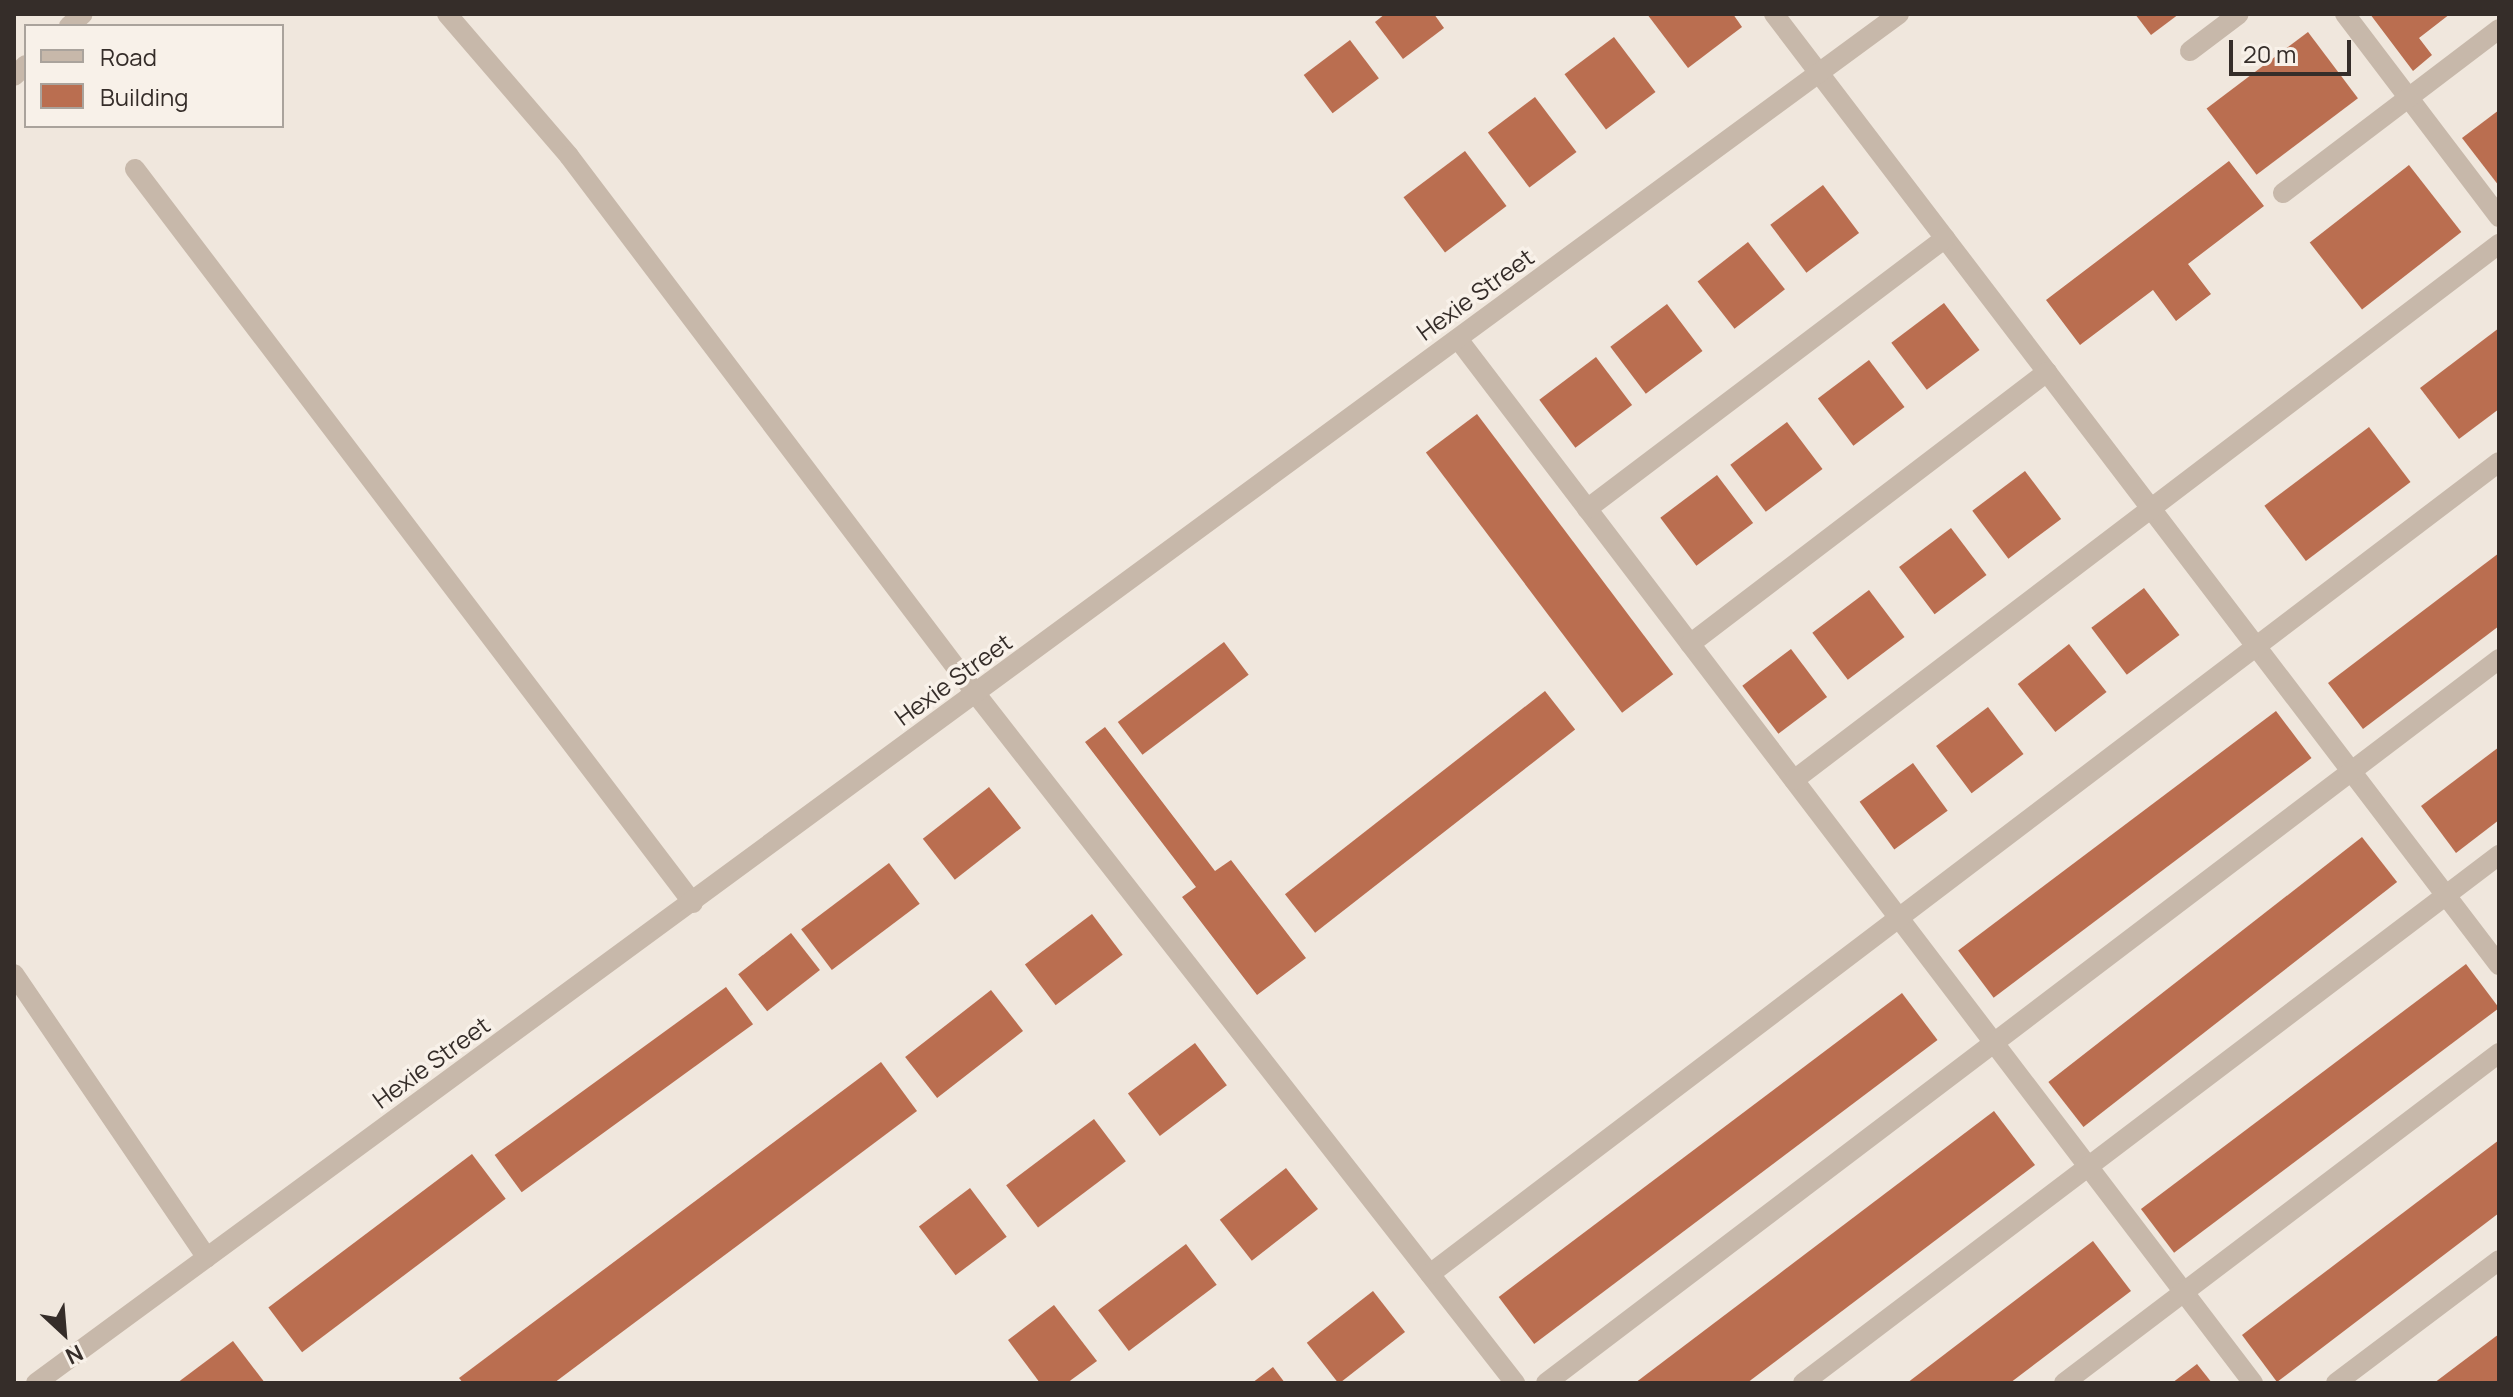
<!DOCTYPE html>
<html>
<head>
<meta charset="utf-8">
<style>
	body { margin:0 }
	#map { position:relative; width:2513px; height:1397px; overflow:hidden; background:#f0e7dd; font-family:Manrope,sans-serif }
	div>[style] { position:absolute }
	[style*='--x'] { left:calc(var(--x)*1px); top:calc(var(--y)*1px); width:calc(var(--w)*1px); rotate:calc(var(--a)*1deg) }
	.building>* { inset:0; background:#ba6e50; transform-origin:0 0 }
	.minor>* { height:20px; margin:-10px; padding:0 10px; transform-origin:10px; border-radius:10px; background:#c7b8aa }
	span { translate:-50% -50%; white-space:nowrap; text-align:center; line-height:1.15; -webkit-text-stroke:7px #f8f1e9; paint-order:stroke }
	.street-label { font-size:24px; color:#352d29 }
	.frame { position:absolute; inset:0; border:16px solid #352d29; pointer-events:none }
	.legend { position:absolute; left:24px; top:24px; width:260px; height:104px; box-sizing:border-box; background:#f8f1e9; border:2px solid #aaa39c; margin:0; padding:10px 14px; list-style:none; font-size:24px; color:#352d29 }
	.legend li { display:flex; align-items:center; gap:16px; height:40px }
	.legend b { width:40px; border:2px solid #aaa39c }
	.north { position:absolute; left:24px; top:1293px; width:80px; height:80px; -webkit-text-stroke:6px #f8f1e9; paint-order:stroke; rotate:154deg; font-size:22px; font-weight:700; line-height:32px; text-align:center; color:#352d29 }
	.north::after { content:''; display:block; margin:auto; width:28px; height:36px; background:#352d29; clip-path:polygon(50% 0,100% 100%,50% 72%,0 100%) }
	.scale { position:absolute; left:2229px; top:40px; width:122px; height:36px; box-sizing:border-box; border:4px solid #352d29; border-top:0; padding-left:10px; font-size:24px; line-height:28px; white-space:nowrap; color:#352d29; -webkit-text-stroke:6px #f8f1e9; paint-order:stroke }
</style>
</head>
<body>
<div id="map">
	<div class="building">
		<i style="clip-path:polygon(1385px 14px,1434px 14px,1444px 28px,1403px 59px,1375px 22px)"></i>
		<i style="clip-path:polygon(1647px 14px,1733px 14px,1742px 27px,1688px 68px)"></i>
		<i style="clip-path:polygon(2135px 14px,2179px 14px,2151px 35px)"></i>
		<i style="clip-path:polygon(2370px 14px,2450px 14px,2419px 38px,2432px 55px,2413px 71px)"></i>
		<i style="left:2308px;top:32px;width:83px;height:127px;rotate:53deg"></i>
		<i style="left:1614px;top:37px;width:69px;height:62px;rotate:53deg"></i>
		<i style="left:1350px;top:40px;width:48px;height:58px;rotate:53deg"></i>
		<i style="left:1535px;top:97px;width:69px;height:59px;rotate:53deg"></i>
		<i style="clip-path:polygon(2499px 110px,2499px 186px,2462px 138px)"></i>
		<i style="left:1465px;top:151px;width:69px;height:77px;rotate:53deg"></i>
		<i style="clip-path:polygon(2229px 161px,2264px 206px,2188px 264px,2211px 294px,2176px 321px,2153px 290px,2080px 345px,2046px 300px)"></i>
		<i style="left:2409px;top:165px;width:85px;height:126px;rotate:52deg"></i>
		<i style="left:1823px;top:185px;width:60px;height:66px;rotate:53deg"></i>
		<i style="left:1748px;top:242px;width:60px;height:64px;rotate:52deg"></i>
		<i style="left:1944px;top:303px;width:59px;height:66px;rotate:53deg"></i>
		<i style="left:1667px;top:304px;width:59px;height:71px;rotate:53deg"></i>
		<i style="clip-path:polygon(2499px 328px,2499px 409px,2459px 439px,2420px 388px)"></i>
		<i style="left:1596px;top:357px;width:60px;height:71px;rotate:53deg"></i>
		<i style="left:1869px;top:360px;width:59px;height:64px;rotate:53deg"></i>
		<i style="left:1477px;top:414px;width:326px;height:64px;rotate:53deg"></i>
		<i style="left:1787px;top:422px;width:59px;height:71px;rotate:53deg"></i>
		<i style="left:2369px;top:427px;width:69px;height:131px;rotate:53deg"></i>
		<i style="left:2025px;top:471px;width:60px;height:66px;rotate:53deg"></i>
		<i style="left:1717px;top:475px;width:60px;height:71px;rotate:53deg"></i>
		<i style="left:1951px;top:528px;width:59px;height:65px;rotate:53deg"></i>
		<i style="clip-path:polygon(2499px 553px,2499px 626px,2363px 729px,2328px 683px)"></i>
		<i style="left:2144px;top:588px;width:59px;height:66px;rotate:53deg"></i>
		<i style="left:1869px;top:590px;width:59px;height:71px;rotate:53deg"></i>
		<i style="left:1224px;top:642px;width:41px;height:133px;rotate:53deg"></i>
		<i style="left:2069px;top:644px;width:61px;height:65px;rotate:52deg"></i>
		<i style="left:1791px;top:649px;width:60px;height:61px;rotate:53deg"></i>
		<i style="left:1545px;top:691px;width:49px;height:330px;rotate:52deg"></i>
		<i style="left:1988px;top:707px;width:59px;height:65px;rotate:53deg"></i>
		<i style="left:2276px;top:711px;width:59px;height:398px;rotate:53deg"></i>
		<i style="clip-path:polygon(1105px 727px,1215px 871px,1231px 860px,1306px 958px,1257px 995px,1182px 897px,1196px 887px,1085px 742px)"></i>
		<i style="clip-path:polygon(2499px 747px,2499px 820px,2456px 853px,2421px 806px)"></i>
		<i style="left:1913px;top:763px;width:59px;height:66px;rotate:54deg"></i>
		<i style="left:989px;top:787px;width:52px;height:84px;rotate:52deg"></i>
		<i style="left:2362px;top:837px;width:57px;height:398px;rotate:52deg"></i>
		<i style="left:889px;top:863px;width:51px;height:110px;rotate:53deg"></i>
		<i style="left:1092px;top:914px;width:51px;height:84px;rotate:53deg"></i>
		<i style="left:791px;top:933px;width:47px;height:67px;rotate:52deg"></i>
		<i style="left:2466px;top:964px;width:55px;height:407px;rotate:53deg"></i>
		<i style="left:726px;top:987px;width:46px;height:286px;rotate:54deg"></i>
		<i style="left:991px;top:990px;width:52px;height:109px;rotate:52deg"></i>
		<i style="left:1902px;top:993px;width:59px;height:505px;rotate:53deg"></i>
		<i style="left:1195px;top:1043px;width:53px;height:84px;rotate:53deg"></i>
		<i style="clip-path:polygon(881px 1062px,917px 1111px,554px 1383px,463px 1383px,459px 1378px)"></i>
		<i style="clip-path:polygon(1994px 1111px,2035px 1165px,1747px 1383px,1635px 1383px)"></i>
		<i style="left:1094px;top:1119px;width:53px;height:110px;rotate:53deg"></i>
		<i style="clip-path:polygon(2499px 1140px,2499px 1213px,2277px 1382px,2242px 1335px)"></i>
		<i style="left:472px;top:1154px;width:56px;height:255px;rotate:53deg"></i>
		<i style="left:1286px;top:1168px;width:52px;height:84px;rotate:52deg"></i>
		<i style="left:970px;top:1188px;width:61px;height:64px;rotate:53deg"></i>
		<i style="clip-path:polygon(2093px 1241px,2131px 1291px,2010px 1383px,1907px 1383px)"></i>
		<i style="left:1186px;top:1244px;width:51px;height:110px;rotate:53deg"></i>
		<i style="left:1373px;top:1291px;width:52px;height:84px;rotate:52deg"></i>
		<i style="clip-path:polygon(1054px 1305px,1097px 1361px,1067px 1383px,1040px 1383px,1008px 1340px)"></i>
		<i style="clip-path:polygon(2499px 1334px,2499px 1383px,2434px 1383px)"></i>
		<i style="clip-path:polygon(233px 1341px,265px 1383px,177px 1383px)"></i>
		<i style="clip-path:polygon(2197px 1364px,2212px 1383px,2172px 1383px)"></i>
		<i style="clip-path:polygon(1273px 1367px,1285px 1383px,1252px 1383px)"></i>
	</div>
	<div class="minor">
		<i style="--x:447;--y:14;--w:187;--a:49.3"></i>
		<i style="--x:569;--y:156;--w:675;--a:52.89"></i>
		<i style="--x:976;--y:694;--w:875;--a:51.96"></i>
		<i style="--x:1774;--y:14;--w:1196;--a:52.68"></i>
		<i style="--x:2345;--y:14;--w:255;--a:52.8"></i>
		<i style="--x:69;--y:26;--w:18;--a:-41"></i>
		<i style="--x:2190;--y:51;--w:61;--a:-37.1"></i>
		<i style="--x:14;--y:76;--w:16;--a:-43"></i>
		<i style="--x:135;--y:169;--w:922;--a:52.76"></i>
		<i style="--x:2283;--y:193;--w:271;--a:-37.2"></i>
		<i style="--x:1458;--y:339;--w:1312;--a:52.71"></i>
		<i style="--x:1587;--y:509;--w:449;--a:-37.1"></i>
		<i style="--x:1690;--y:644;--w:449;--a:-37.3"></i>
		<i style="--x:1794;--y:780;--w:886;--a:-37.25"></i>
		<i style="--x:14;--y:974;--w:343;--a:55.8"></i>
		<i style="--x:1430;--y:1274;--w:1342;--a:-37.22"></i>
		<i style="--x:36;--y:1383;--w:2312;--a:-36.31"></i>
		<i style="--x:1546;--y:1383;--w:1197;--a:-37.22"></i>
		<i style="--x:1803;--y:1383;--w:874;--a:-37.18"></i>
		<i style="--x:2064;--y:1383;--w:546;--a:-37.18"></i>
		<i style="--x:2336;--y:1383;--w:204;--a:-37"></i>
	</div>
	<div class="street-label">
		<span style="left:1475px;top:294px;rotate:-36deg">Hexie Street</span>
		<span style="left:953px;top:679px;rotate:-36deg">Hexie Street</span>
		<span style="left:431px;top:1062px;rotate:-36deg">Hexie Street</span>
	</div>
	<div class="frame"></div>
	<ul class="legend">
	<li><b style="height:10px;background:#c7b8aa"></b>Road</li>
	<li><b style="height:22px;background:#ba6e50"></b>Building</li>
	</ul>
	<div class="north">N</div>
	<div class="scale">20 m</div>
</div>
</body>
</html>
